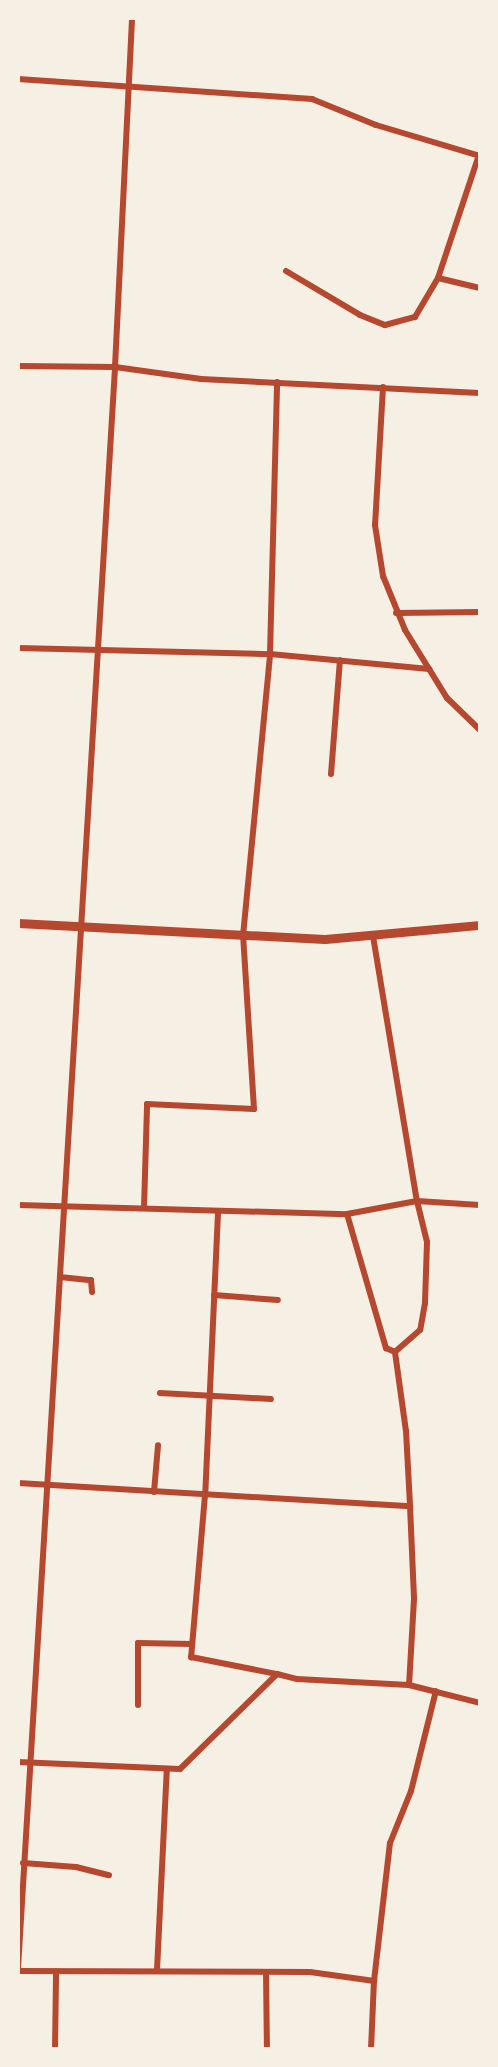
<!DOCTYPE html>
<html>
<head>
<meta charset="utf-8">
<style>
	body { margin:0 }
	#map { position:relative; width:498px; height:2067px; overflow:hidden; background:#f6efe4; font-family:"Nunito Sans",sans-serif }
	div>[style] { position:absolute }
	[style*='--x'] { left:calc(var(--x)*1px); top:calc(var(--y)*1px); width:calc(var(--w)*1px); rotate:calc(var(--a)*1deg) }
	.minor>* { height:6px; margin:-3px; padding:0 3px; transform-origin:3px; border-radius:3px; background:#b5482f }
	.tertiary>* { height:9px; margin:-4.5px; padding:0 4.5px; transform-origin:4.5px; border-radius:4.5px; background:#b5482f }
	span { translate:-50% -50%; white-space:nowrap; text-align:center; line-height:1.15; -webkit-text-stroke:6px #f6efe4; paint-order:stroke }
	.frame { position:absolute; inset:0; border:20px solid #f6efe4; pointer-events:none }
</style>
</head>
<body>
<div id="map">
	<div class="minor">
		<i style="--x:18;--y:79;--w:295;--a:3.9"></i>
		<i style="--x:312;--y:99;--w:69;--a:22.1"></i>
		<i style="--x:376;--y:125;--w:109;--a:16.6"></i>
		<i style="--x:286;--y:271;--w:86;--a:30.7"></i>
		<i style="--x:360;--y:315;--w:27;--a:22"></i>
		<i style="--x:385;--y:325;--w:31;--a:-15"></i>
		<i style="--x:415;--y:317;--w:45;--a:-59.5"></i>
		<i style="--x:438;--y:278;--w:130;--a:-71.6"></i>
		<i style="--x:438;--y:278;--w:43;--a:13.4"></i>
		<i style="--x:18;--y:366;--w:97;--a:0.6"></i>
		<i style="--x:115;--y:367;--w:87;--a:7.9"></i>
		<i style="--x:201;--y:379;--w:279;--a:2.9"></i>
		<i style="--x:383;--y:387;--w:138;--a:93.3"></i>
		<i style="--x:375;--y:525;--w:52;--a:81.1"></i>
		<i style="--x:383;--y:576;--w:58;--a:67.8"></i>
		<i style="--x:405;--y:630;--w:80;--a:58.3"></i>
		<i style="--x:447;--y:698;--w:46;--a:44.1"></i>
		<i style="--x:396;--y:613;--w:84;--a:-0.7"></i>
		<i style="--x:18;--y:648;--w:252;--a:1.4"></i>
		<i style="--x:270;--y:654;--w:160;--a:5.4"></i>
		<i style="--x:331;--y:774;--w:114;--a:-85.5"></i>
		<i style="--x:373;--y:936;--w:269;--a:80.6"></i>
		<i style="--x:417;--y:1201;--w:42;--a:76.3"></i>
		<i style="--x:427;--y:1242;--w:61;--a:91.9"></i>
		<i style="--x:425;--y:1303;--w:27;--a:100"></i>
		<i style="--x:420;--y:1330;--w:33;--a:139"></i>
		<i style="--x:395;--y:1352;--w:80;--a:82.1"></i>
		<i style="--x:406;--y:1431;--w:75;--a:86.9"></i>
		<i style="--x:410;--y:1506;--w:93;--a:87.5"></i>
		<i style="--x:414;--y:1599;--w:86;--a:93.3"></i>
		<i style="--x:18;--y:1205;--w:329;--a:1.6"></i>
		<i style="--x:347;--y:1214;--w:71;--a:-10.5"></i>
		<i style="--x:417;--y:1201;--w:63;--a:3.6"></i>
		<i style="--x:144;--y:1208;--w:104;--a:-88.3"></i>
		<i style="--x:147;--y:1104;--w:107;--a:2.7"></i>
		<i style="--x:254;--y:1109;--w:173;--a:-93.6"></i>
		<i style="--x:243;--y:936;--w:283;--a:-84.5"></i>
		<i style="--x:270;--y:654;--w:272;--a:-88.5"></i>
		<i style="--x:218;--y:1213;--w:282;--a:92.6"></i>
		<i style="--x:205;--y:1495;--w:163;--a:94.9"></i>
		<i style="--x:191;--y:1657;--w:88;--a:11.2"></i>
		<i style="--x:347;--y:1214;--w:140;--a:73.8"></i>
		<i style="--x:386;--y:1348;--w:10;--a:24"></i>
		<i style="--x:60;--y:1277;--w:31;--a:6"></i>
		<i style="--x:91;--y:1280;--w:12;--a:85"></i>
		<i style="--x:214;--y:1295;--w:64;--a:4.5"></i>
		<i style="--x:160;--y:1393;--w:111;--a:3.1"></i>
		<i style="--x:18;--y:1483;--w:393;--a:3.4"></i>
		<i style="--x:154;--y:1492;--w:47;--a:-85.1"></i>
		<i style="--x:138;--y:1705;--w:62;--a:-90"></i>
		<i style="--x:138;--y:1643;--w:54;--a:1.1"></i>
		<i style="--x:18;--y:1762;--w:162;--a:2.5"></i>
		<i style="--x:180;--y:1769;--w:136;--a:-44.4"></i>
		<i style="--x:277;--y:1674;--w:21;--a:14"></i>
		<i style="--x:297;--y:1679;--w:112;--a:3.1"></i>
		<i style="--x:409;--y:1685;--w:73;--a:14.2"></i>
		<i style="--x:23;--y:1863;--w:53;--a:4.3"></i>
		<i style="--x:76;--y:1867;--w:34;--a:14"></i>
		<i style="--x:18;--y:1968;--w:1604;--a:-86.53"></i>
		<i style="--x:115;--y:367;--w:349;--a:-87.2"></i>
		<i style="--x:157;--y:1970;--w:201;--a:-87.2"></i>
		<i style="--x:18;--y:1971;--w:292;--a:0.2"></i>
		<i style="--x:310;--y:1972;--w:65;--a:8"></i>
		<i style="--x:266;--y:1972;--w:77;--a:89.3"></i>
		<i style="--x:55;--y:2049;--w:76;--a:-89.2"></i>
		<i style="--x:371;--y:2049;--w:68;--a:-87.5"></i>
		<i style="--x:374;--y:1981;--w:139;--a:-83.4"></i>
		<i style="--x:390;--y:1843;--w:56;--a:-68"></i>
		<i style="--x:411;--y:1791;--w:103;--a:-76"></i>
	</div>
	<div class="tertiary">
		<i style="--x:18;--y:923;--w:307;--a:3"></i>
		<i style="--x:325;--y:939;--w:156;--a:-5.2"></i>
	</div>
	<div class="frame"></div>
</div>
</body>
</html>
